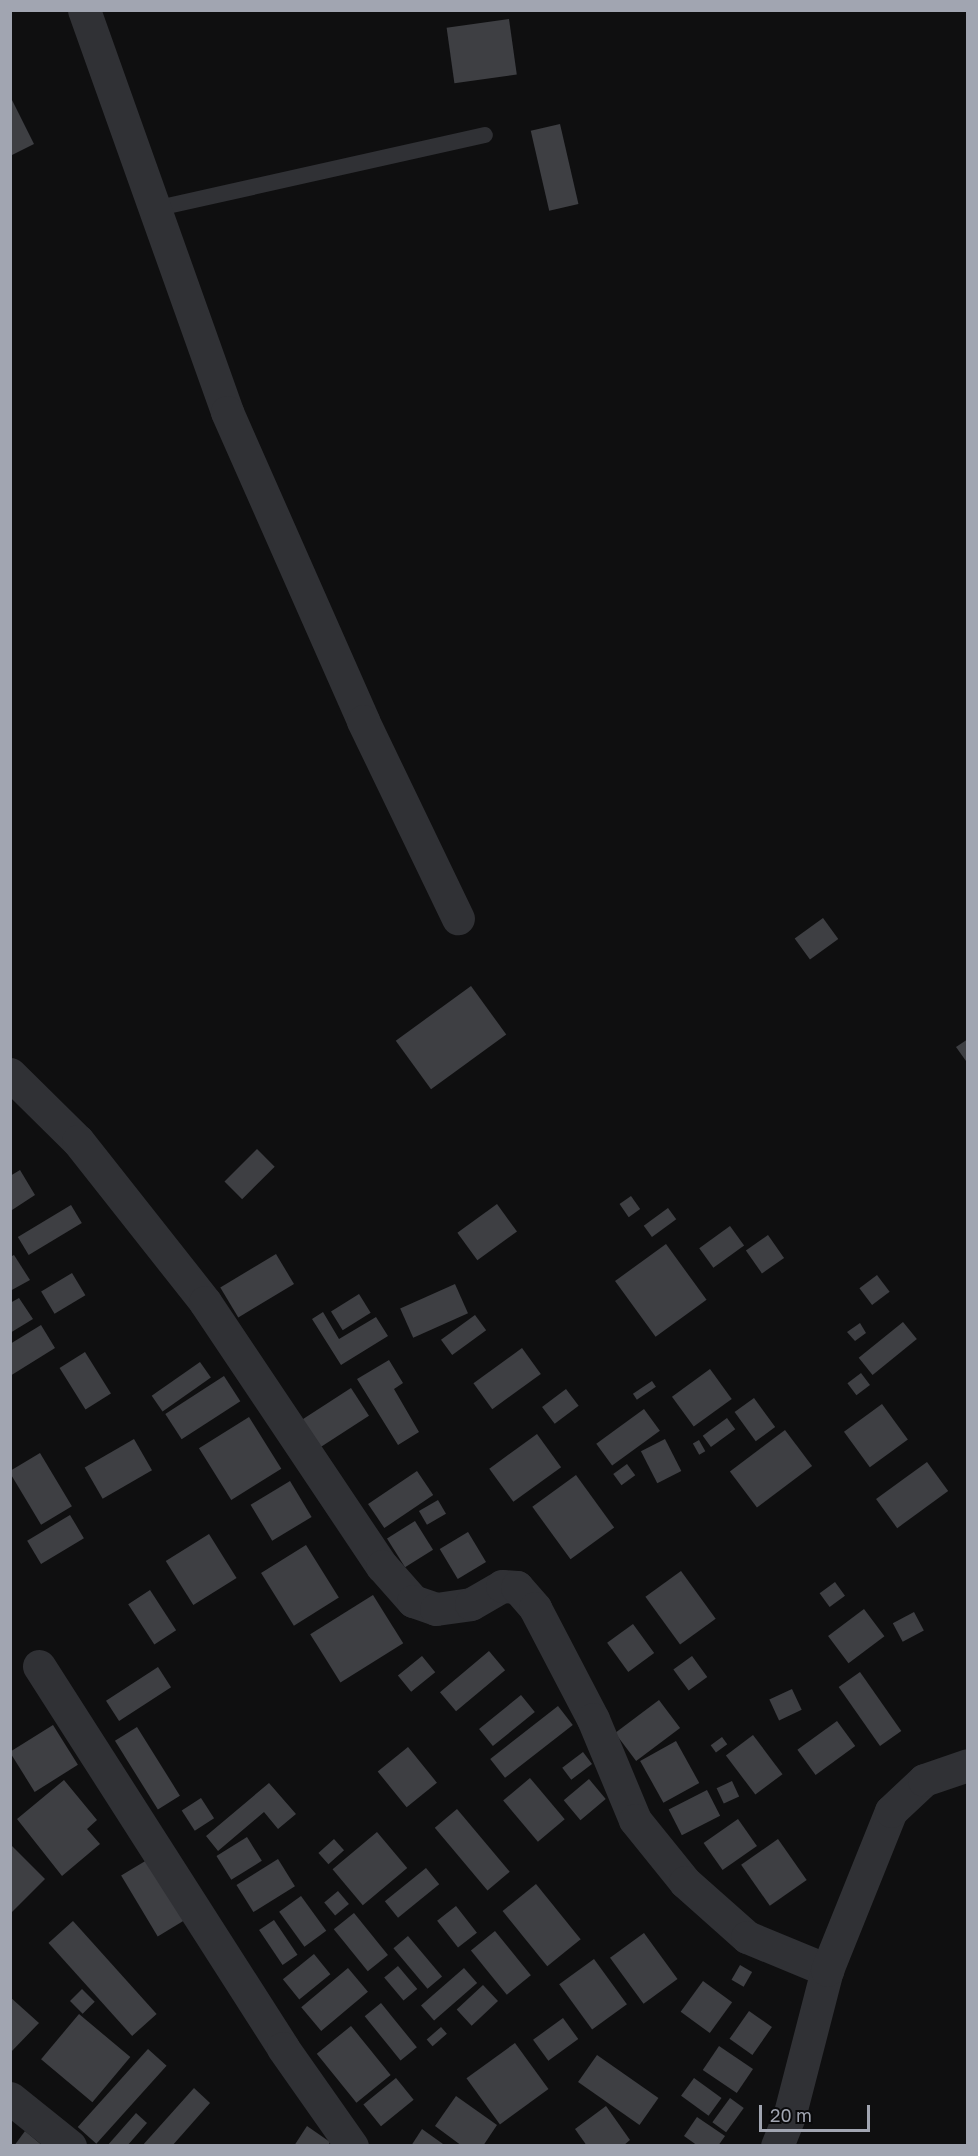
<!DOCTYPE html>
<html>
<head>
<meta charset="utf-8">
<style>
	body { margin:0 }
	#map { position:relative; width:978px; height:2156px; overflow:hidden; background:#0f0f10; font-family:"Golos Text",sans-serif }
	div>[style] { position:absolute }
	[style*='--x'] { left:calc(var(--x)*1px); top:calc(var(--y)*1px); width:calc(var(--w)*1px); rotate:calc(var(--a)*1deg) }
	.building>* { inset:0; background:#3e3f43; transform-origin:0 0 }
	.service>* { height:16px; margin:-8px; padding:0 8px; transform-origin:8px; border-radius:8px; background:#303135 }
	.minor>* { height:33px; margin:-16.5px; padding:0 16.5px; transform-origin:16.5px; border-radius:16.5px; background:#303135 }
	span { translate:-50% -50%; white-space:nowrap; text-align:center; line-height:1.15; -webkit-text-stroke:6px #0a0a0b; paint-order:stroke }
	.frame { position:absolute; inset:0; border:12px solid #a1a5b1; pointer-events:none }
	.scale { position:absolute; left:759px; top:2105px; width:111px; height:27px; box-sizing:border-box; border:3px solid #a1a5b1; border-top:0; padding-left:8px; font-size:18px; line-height:21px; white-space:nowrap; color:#a1a5b1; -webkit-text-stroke:4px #0a0a0b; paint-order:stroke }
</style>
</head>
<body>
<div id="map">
	<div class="building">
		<i style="left:509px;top:19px;width:56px;height:63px;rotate:82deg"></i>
		<i style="clip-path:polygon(10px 96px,34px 144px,10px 156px)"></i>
		<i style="left:560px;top:124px;width:82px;height:30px;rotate:77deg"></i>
		<i style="left:823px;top:918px;width:26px;height:35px;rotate:54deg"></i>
		<i style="left:471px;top:986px;width:60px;height:93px;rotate:54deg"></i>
		<i style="clip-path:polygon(968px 1039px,968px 1060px,966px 1061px,956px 1047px)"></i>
		<i style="left:257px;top:1149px;width:25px;height:46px;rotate:45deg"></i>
		<i style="clip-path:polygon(20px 1170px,35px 1195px,12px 1210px,10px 1176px)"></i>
		<i style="left:631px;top:1196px;width:16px;height:14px;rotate:55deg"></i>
		<i style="left:497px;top:1204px;width:34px;height:49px;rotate:54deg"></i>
		<i style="left:71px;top:1205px;width:21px;height:62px;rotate:59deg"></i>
		<i style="left:668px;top:1208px;width:14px;height:30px;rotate:54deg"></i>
		<i style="left:730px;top:1226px;width:24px;height:38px;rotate:54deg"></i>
		<i style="left:768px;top:1235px;width:28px;height:27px;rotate:55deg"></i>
		<i style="left:666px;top:1244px;width:69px;height:63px;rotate:54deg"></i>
		<i style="left:276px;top:1254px;width:35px;height:65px;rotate:59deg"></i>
		<i style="clip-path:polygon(14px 1255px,30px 1280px,10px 1291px,10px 1257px)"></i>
		<i style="left:72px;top:1273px;width:26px;height:36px;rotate:59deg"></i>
		<i style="left:877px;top:1275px;width:21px;height:22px;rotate:53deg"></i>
		<i style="left:455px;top:1284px;width:32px;height:60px;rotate:66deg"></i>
		<i style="left:359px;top:1294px;width:22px;height:33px;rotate:58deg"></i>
		<i style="clip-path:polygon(19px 1298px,33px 1319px,10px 1333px,10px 1303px)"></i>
		<i style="clip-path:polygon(323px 1312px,339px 1339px,376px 1317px,388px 1336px,341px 1365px,312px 1319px)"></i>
		<i style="left:475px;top:1315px;width:19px;height:42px;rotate:54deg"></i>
		<i style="left:903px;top:1322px;width:22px;height:57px;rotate:51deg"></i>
		<i style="clip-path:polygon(860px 1323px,866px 1333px,855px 1341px,847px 1332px)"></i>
		<i style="clip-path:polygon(41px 1325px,55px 1348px,10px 1376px,10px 1344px)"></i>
		<i style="left:522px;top:1348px;width:32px;height:60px;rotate:54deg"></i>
		<i style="left:85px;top:1352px;width:49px;height:30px;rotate:58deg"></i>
		<i style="clip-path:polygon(389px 1360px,403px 1383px,394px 1389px,419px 1432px,398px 1445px,357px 1379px)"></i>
		<i style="left:200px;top:1362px;width:19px;height:59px;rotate:55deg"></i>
		<i style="left:710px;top:1369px;width:37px;height:47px;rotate:54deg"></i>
		<i style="left:861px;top:1373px;width:15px;height:17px;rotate:53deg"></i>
		<i style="left:224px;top:1376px;width:30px;height:70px;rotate:57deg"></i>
		<i style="left:652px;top:1381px;width:7px;height:23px;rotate:56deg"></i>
		<i style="left:351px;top:1388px;width:33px;height:58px;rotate:57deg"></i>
		<i style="left:566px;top:1389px;width:21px;height:30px;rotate:53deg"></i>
		<i style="left:754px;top:1398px;width:36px;height:24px;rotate:54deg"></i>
		<i style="left:882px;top:1404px;width:44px;height:47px;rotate:54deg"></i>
		<i style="left:644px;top:1409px;width:27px;height:59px;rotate:54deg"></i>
		<i style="left:249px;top:1417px;width:61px;height:59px;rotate:58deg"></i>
		<i style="left:727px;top:1418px;width:14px;height:30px;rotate:54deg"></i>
		<i style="left:785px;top:1430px;width:45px;height:69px;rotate:53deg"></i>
		<i style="left:537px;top:1434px;width:41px;height:59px;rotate:54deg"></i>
		<i style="left:134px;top:1439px;width:36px;height:57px;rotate:60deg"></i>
		<i style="left:665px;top:1439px;width:36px;height:27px;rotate:63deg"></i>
		<i style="left:699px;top:1440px;width:13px;height:7px;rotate:61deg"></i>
		<i style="left:40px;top:1453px;width:62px;height:36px;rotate:59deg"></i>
		<i style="left:927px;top:1462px;width:36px;height:63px;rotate:54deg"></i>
		<i style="left:627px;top:1464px;width:14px;height:17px;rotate:54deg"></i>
		<i style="left:417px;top:1471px;width:29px;height:59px;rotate:56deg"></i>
		<i style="left:576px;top:1475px;width:65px;height:54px;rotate:54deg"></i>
		<i style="left:290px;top:1481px;width:42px;height:46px;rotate:59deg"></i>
		<i style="left:438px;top:1500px;width:16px;height:22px;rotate:60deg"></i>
		<i style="left:70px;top:1515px;width:27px;height:50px;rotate:59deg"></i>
		<i style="left:415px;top:1521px;width:34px;height:33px;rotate:58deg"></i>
		<i style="left:468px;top:1532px;width:35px;height:33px;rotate:59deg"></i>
		<i style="left:209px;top:1534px;width:52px;height:51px;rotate:58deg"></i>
		<i style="left:306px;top:1545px;width:62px;height:53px;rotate:58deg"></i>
		<i style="left:681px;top:1571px;width:59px;height:44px;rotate:54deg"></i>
		<i style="left:835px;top:1582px;width:17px;height:19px;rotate:54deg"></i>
		<i style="left:150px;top:1590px;width:48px;height:26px;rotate:57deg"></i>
		<i style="left:373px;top:1595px;width:57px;height:74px;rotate:58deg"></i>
		<i style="left:864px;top:1609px;width:34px;height:45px;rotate:53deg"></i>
		<i style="left:914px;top:1612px;width:21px;height:24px;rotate:62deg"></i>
		<i style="left:633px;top:1624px;width:36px;height:32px;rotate:54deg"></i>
		<i style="left:489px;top:1651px;width:25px;height:64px;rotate:50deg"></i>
		<i style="left:422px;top:1656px;width:21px;height:31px;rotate:51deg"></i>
		<i style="left:692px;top:1656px;width:26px;height:23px;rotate:54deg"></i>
		<i style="left:158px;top:1667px;width:24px;height:62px;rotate:57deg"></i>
		<i style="left:860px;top:1672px;width:72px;height:26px;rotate:55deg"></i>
		<i style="left:792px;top:1689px;width:23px;height:25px;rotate:65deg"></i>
		<i style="left:521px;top:1695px;width:22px;height:54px;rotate:51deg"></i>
		<i style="left:659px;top:1700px;width:35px;height:55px;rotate:53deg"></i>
		<i style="left:558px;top:1706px;width:24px;height:86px;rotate:52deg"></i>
		<i style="left:837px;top:1721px;width:31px;height:49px;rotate:54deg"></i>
		<i style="left:53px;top:1725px;width:47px;height:51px;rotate:58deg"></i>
		<i style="left:137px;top:1727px;width:81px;height:26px;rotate:58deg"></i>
		<i style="left:753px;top:1735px;width:49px;height:34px;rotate:53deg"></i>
		<i style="left:722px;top:1737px;width:9px;height:14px;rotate:54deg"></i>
		<i style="left:676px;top:1741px;width:48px;height:41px;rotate:61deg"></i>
		<i style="left:408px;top:1747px;width:46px;height:39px;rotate:51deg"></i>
		<i style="left:583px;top:1752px;width:15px;height:26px;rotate:53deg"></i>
		<i style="left:530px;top:1778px;width:54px;height:35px;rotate:50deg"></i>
		<i style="left:589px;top:1779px;width:26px;height:33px;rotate:50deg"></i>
		<i style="clip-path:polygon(64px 1780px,97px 1820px,87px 1829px,100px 1844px,62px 1876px,17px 1819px)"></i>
		<i style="left:732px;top:1781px;width:17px;height:17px;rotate:65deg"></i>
		<i style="clip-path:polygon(269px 1783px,296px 1814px,278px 1829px,264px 1812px,218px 1851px,206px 1836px)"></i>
		<i style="left:707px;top:1790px;width:29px;height:43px;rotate:63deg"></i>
		<i style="left:201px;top:1798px;width:24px;height:23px;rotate:57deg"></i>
		<i style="left:457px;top:1809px;width:82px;height:29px;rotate:50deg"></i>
		<i style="left:738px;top:1819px;width:33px;height:42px;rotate:55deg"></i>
		<i style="left:377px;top:1832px;width:47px;height:58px;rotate:50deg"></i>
		<i style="left:247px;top:1837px;width:28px;height:36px;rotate:58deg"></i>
		<i style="left:334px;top:1839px;width:15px;height:21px;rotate:48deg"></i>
		<i style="left:778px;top:1839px;width:50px;height:45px;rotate:55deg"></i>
		<i style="clip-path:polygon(10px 1844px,45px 1879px,10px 1914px)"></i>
		<i style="left:152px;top:1857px;width:71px;height:36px;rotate:59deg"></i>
		<i style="left:278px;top:1859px;width:32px;height:49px;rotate:58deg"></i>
		<i style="left:426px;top:1868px;width:21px;height:53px;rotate:51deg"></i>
		<i style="left:536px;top:1884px;width:71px;height:43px;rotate:51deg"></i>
		<i style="left:338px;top:1891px;width:17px;height:18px;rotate:50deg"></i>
		<i style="left:301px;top:1896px;width:43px;height:27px;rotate:54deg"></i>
		<i style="left:456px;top:1906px;width:34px;height:24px;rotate:52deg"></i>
		<i style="left:354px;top:1913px;width:54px;height:26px;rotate:51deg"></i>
		<i style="left:274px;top:1920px;width:42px;height:18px;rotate:56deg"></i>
		<i style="left:73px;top:1921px;width:125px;height:33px;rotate:48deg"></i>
		<i style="left:495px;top:1931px;width:57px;height:31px;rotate:51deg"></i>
		<i style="left:644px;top:1933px;width:57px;height:42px;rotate:54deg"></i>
		<i style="left:408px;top:1936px;width:53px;height:19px;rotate:50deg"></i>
		<i style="left:314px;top:1954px;width:26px;height:40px;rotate:51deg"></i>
		<i style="left:594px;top:1959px;width:56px;height:43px;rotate:54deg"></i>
		<i style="left:740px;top:1965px;width:14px;height:17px;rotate:30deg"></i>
		<i style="left:398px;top:1966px;width:30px;height:18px;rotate:50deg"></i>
		<i style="left:348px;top:1968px;width:31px;height:61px;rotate:50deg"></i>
		<i style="left:464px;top:1968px;width:20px;height:57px;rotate:49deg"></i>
		<i style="left:703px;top:1981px;width:36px;height:38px;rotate:36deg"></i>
		<i style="left:483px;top:1985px;width:22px;height:36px;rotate:47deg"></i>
		<i style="left:82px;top:1989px;width:18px;height:17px;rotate:45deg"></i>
		<i style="clip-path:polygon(10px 1997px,39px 2023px,10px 2053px)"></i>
		<i style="left:381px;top:2003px;width:57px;height:21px;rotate:51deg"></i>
		<i style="left:749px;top:2011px;width:28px;height:34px;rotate:35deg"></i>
		<i style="left:79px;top:2014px;width:67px;height:59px;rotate:40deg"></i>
		<i style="left:563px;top:2018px;width:26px;height:37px;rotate:54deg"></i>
		<i style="left:351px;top:2026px;width:63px;height:44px;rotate:51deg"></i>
		<i style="left:441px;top:2027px;width:9px;height:19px;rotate:49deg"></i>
		<i style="left:515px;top:2043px;width:57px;height:60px;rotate:54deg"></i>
		<i style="left:719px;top:2046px;width:41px;height:29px;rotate:34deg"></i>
		<i style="left:148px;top:2049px;width:25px;height:105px;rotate:42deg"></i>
		<i style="left:597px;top:2055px;width:75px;height:33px;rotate:35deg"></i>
		<i style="left:396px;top:2078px;width:28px;height:42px;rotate:51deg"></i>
		<i style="left:694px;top:2078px;width:34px;height:22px;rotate:36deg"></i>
		<i style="clip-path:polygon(194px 2088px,210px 2103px,172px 2146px,142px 2146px)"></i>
		<i style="clip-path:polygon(456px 2096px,497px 2125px,483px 2146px,462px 2146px,435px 2126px)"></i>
		<i style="left:730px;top:2098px;width:17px;height:30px;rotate:36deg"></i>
		<i style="clip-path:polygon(606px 2106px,630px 2140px,623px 2146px,587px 2146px,575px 2129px)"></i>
		<i style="clip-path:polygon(136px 2113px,147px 2123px,127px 2146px,107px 2146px)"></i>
		<i style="clip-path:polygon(697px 2117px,725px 2136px,718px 2146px,698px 2146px,684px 2136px)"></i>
		<i style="clip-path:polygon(307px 2126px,330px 2142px,328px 2146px,294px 2146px)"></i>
		<i style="clip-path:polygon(422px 2129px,443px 2144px,442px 2146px,411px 2146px)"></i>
		<i style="clip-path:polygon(25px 2131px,43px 2146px,14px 2146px)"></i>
	</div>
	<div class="service">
		<i style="--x:154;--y:209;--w:339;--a:-12.6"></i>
	</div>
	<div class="minor">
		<i style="--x:84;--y:10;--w:427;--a:70.4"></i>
		<i style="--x:227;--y:412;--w:338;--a:66.2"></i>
		<i style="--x:363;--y:721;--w:219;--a:64.3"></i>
		<i style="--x:10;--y:1074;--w:95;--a:44.6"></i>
		<i style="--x:78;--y:1141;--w:205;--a:51.7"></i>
		<i style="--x:205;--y:1302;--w:318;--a:56.2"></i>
		<i style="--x:382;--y:1566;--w:47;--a:48.5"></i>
		<i style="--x:413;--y:1601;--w:24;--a:19"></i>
		<i style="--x:436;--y:1609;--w:35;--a:-8"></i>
		<i style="--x:471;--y:1604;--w:36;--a:-30"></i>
		<i style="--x:502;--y:1586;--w:15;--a:4"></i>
		<i style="--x:517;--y:1587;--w:28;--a:49"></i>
		<i style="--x:535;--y:1608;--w:125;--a:62.4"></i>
		<i style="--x:593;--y:1719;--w:109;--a:67.4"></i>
		<i style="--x:635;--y:1820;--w:80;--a:51.1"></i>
		<i style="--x:685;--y:1882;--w:83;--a:41.6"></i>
		<i style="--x:747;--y:1937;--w:87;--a:22.4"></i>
		<i style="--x:39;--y:1666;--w:453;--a:57.4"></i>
		<i style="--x:283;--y:2048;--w:120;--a:54.9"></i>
		<i style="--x:10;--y:2098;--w:77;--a:38.7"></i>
		<i style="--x:777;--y:2146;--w:35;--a:-68"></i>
		<i style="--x:790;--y:2113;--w:148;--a:-75.5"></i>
		<i style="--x:827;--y:1970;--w:171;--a:-68.1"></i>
		<i style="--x:891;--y:1811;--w:45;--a:-43.2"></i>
		<i style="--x:924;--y:1780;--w:46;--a:-18.8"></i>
	</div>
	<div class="frame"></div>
	<div class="scale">20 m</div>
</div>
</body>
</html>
